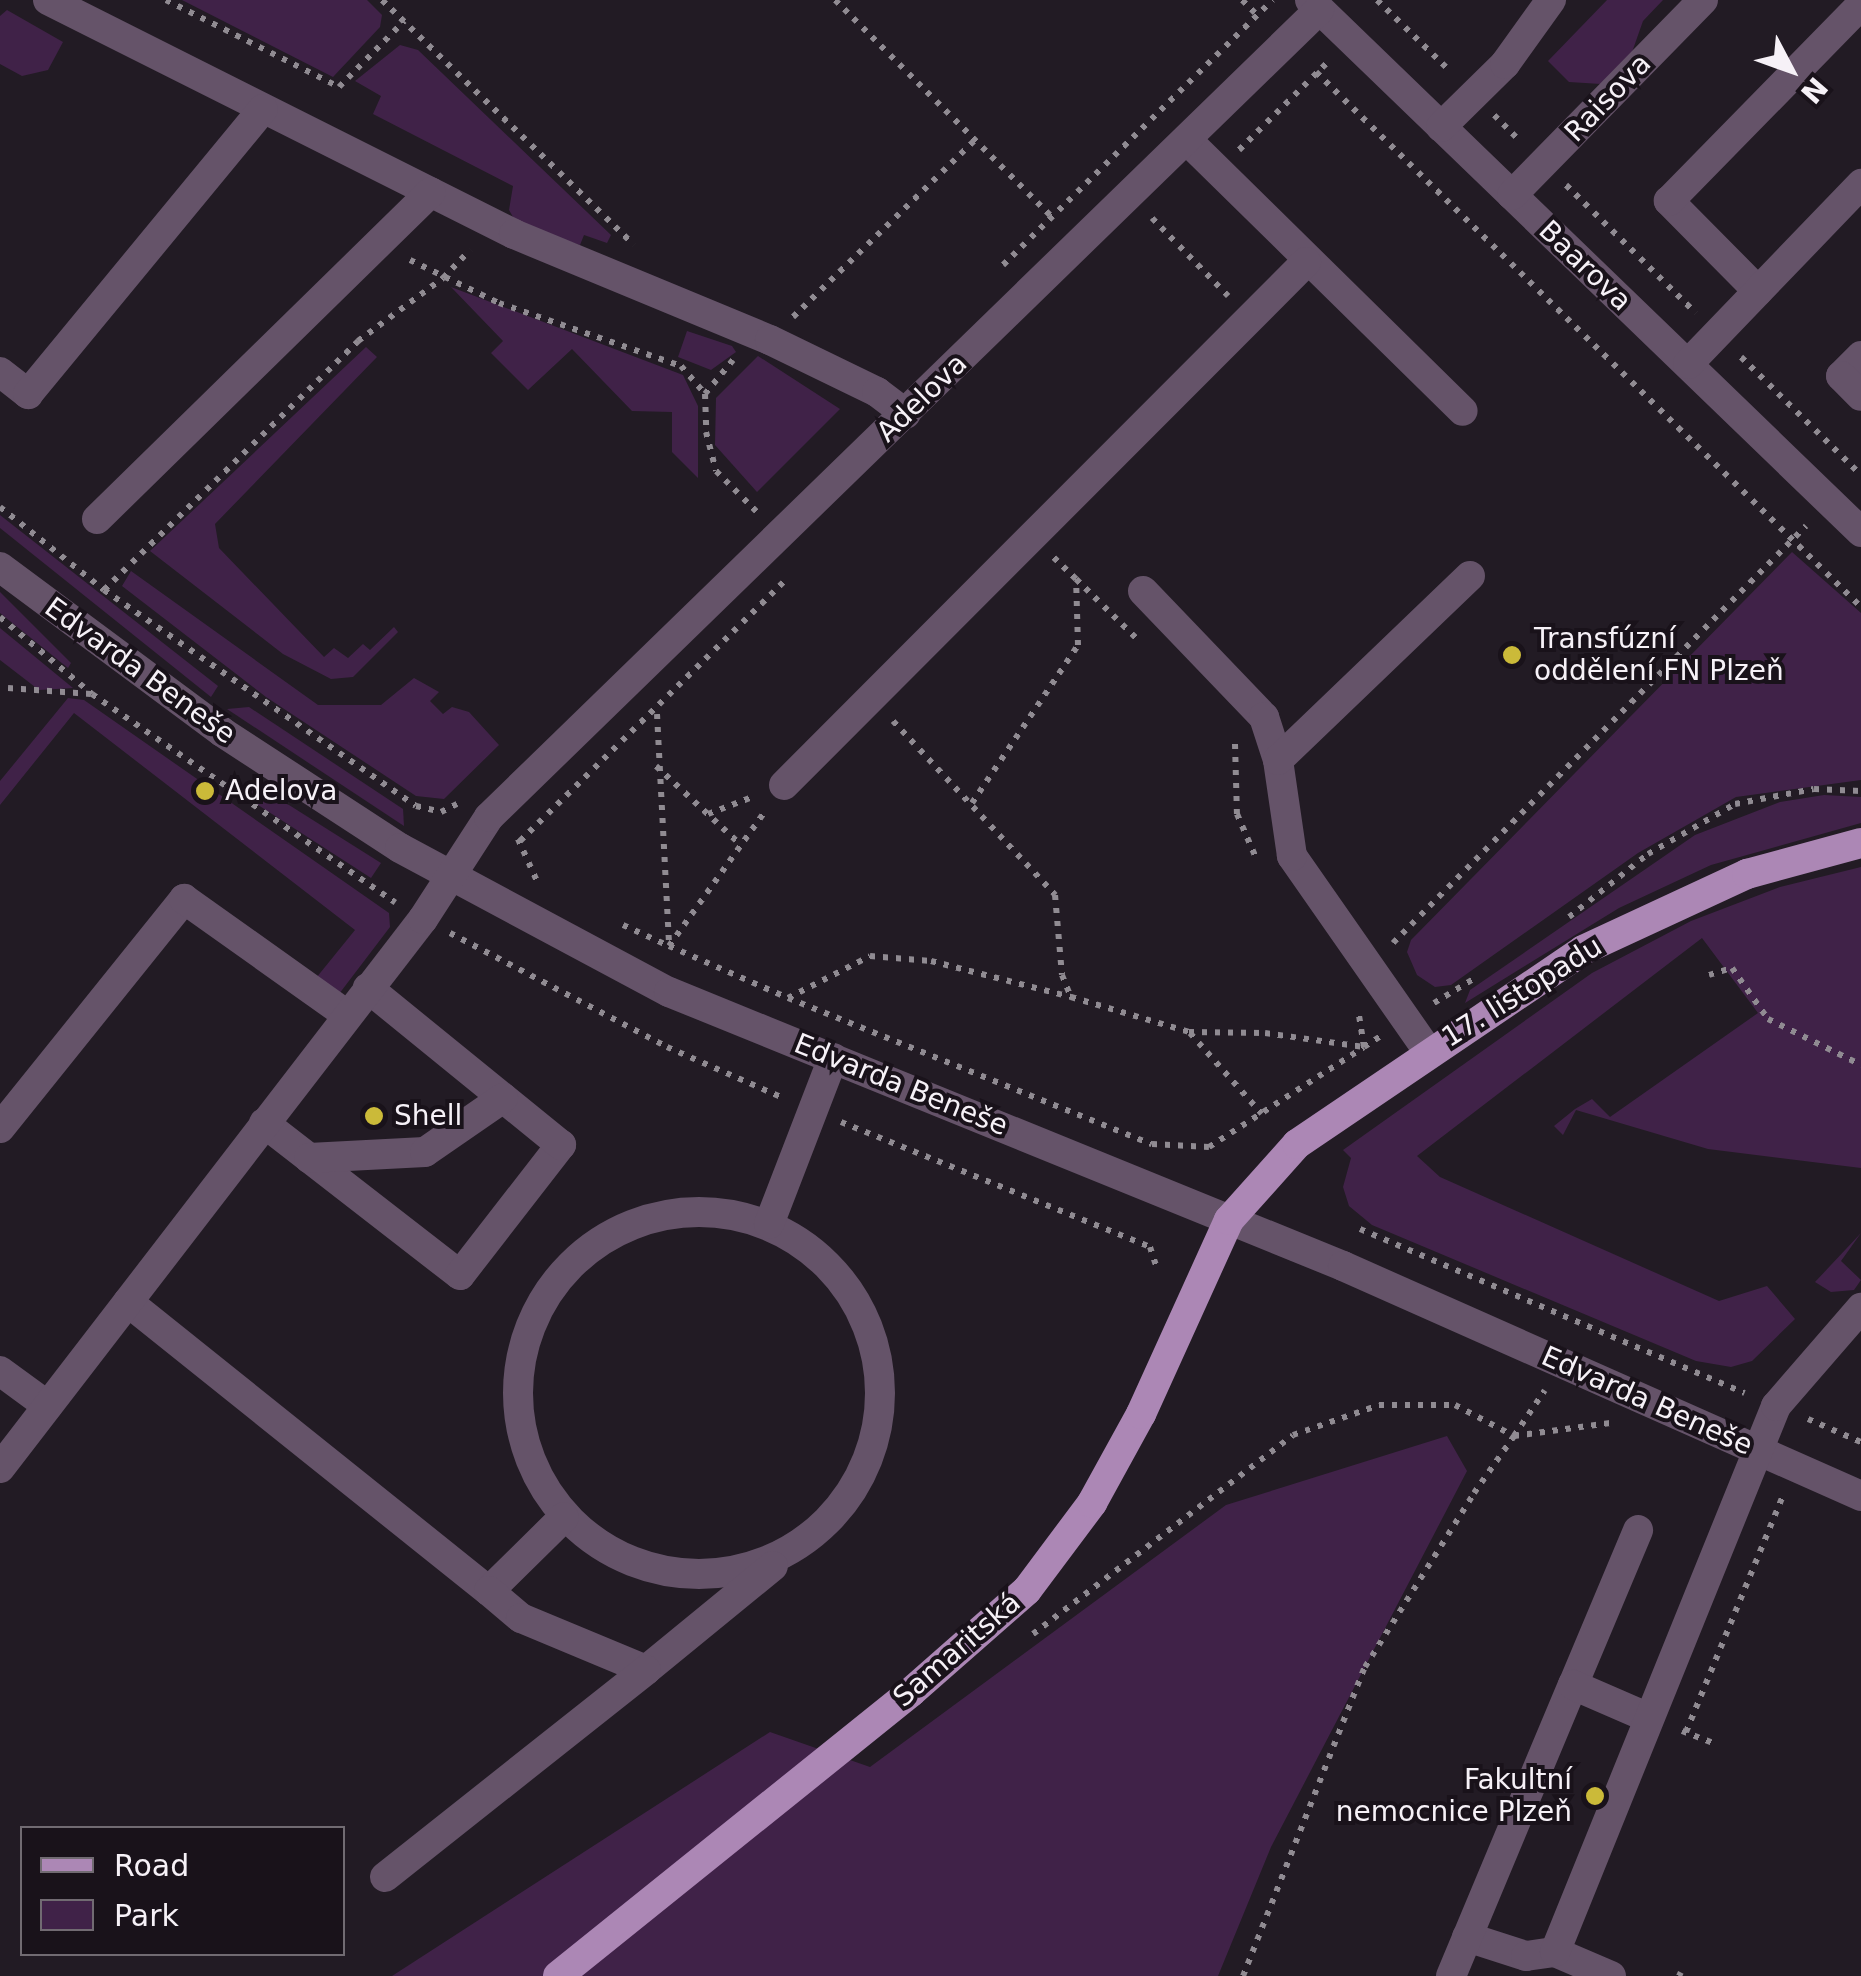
<!DOCTYPE html>
<html>
<head>
<meta charset="utf-8">
<style>
	body { margin:0 }
	#map { position:relative; width:1861px; height:1976px; overflow:hidden; background:#221b24; font-family:"DejaVu Sans",sans-serif }
	div>[style] { position:absolute }
	[style*='--x'] { left:calc(var(--x)*1px); top:calc(var(--y)*1px); width:calc(var(--w)*1px); rotate:calc(var(--a)*1deg) }
	.green>* { inset:0; background:#402248 }
	.path>* { height:6px; margin-top:-3px; transform-origin:0; background:repeating-linear-gradient(90deg,#908b92 0 5px,transparent 0 13px) }
	.minor>* { height:30px; margin:-15px; padding:0 15px; transform-origin:15px; border-radius:15px; background:#655369 }
	.minor>.ring { margin:-15px; padding:0; box-sizing:content-box; background:none; border:30px solid #655369; border-radius:50% }
	.major>* { height:30px; margin:-15px; padding:0 15px; transform-origin:15px; border-radius:15px; background:#ac87b5 }
	.dots>* { width:28px; height:28px; translate:-50% -50%; box-sizing:border-box; border:5px solid #19121a; border-radius:50% }
	span { translate:-50% -50%; white-space:nowrap; text-align:center; line-height:1.15; -webkit-text-stroke:8px #19121a; paint-order:stroke }
	.street-label { font-size:28px; color:#f6f1f7 }
	.poi-label { font-size:28px; color:#f6f1f7 }
	.left { translate:0 -50%; text-align:left }
	.right { translate:-100% -50%; text-align:right }
	.legend { position:absolute; left:20px; top:1826px; width:325px; height:130px; box-sizing:border-box; background:#19121a; border:2px solid #716b72; margin:0; padding:12px 18px; list-style:none; font-size:30px; color:#f6f1f7 }
	.legend li { display:flex; align-items:center; gap:20px; height:50px }
	.legend b { width:50px; border:2px solid #716b72 }
	.north { position:absolute; left:1741px; top:20px; width:100px; height:100px; -webkit-text-stroke:8px #19121a; paint-order:stroke; rotate:131deg; font-size:28px; font-weight:700; line-height:40px; text-align:center; color:#f6f1f7 }
	.north::after { content:''; display:block; margin:auto; width:35px; height:45px; background:#f6f1f7; clip-path:polygon(50% 0,100% 100%,50% 72%,0 100%) }
</style>
</head>
<body>
<div id="map">
	<div class="green">
		<i style="clip-path:polygon(182px 0,367px 0,382px 15px,380px 27px,333px 77px)"></i>
		<i style="clip-path:polygon(1607px 0,1663px 0,1643px 21px,1631px 55px,1601px 84px,1569px 82px,1548px 61px)"></i>
		<i style="clip-path:polygon(7px 10px,63px 42px,48px 70px,22px 76px,0 64px,0 16px)"></i>
		<i style="clip-path:polygon(400px 45px,418px 50px,611px 235px,607px 243px,584px 235px,580px 245px,517px 224px,509px 210px,513px 186px,373px 114px,381px 96px,355px 81px)"></i>
		<i style="clip-path:polygon(451px 287px,683px 375px,698px 406px,698px 478px,672px 452px,672px 412px,632px 411px,572px 349px,528px 390px,491px 353px,503px 341px)"></i>
		<i style="clip-path:polygon(687px 331px,732px 346px,736px 352px,711px 370px,678px 357px)"></i>
		<i style="clip-path:polygon(366px 347px,377px 357px,215px 524px,219px 548px,324px 657px,334px 648px,348px 658px,363px 644px,370px 650px,394px 627px,398px 632px,353px 677px,331px 679px,283px 654px,150px 551px)"></i>
		<i style="clip-path:polygon(758px 356px,840px 409px,757px 492px,715px 445px,716px 398px)"></i>
		<i style="clip-path:polygon(0 515px,218px 686px,211px 697px,0 528px)"></i>
		<i style="clip-path:polygon(1792px 552px,1861px 613px,1861px 780px,1736px 797px,1638px 853px,1451px 985px,1435px 987px,1417px 975px,1407px 952px,1411px 940px)"></i>
		<i style="clip-path:polygon(131px 571px,318px 705px,381px 705px,414px 678px,439px 692px,430px 701px,443px 714px,452px 707px,469px 712px,499px 745px,444px 799px,416px 796px,266px 697px,122px 586px)"></i>
		<i style="clip-path:polygon(0 592px,71px 663px,68px 668px,0 613px)"></i>
		<i style="clip-path:polygon(0 628px,73px 688px,39px 690px,0 660px)"></i>
		<i style="clip-path:polygon(68px 698px,84px 700px,389px 913px,390px 927px,339px 994px,312px 983px,355px 930px,74px 713px,0 805px,0 781px)"></i>
		<i style="clip-path:polygon(249px 707px,403px 809px,404px 826px,227px 709px)"></i>
		<i style="clip-path:polygon(244px 786px,289px 805px,381px 863px,371px 878px,255px 803px)"></i>
		<i style="clip-path:polygon(1824px 795px,1861px 797px,1861px 823px,1711px 865px,1619px 908px,1465px 1003px,1470px 990px,1695px 835px,1780px 802px)"></i>
		<i style="clip-path:polygon(1861px 867px,1861px 1168px,1708px 1149px,1576px 1110px,1563px 1135px,1554px 1126px,1575px 1109px,1592px 1099px,1610px 1117px,1758px 1013px,1702px 938px,1417px 1156px,1440px 1177px,1719px 1301px,1767px 1286px,1795px 1319px,1752px 1361px,1731px 1367px,1696px 1361px,1372px 1225px,1349px 1206px,1343px 1187px,1351px 1158px,1343px 1150px,1592px 973px,1691px 921px,1780px 887px)"></i>
		<i style="clip-path:polygon(1861px 1233px,1841px 1261px,1861px 1280px,1854px 1290px,1831px 1292px,1815px 1282px)"></i>
		<i style="clip-path:polygon(1447px 1436px,1467px 1471px,1271px 1847px,1218px 1976px,392px 1976px,770px 1732px,870px 1767px,1226px 1505px)"></i>
	</div>
	<div class="path">
		<i style="--x:166;--y:0;--w:194;--a:26.7"></i>
		<i style="--x:339;--y:87;--w:93;--a:-45.4"></i>
		<i style="--x:382;--y:0;--w:351;--a:44.2"></i>
		<i style="--x:835;--y:0;--w:308;--a:45"></i>
		<i style="--x:1242;--y:0;--w:25;--a:45"></i>
		<i style="--x:1377;--y:0;--w:102;--a:44.2"></i>
		<i style="--x:1316;--y:72;--w:764;--a:44.47"></i>
		<i style="--x:1494;--y:115;--w:38;--a:45"></i>
		<i style="--x:1239;--y:150;--w:128;--a:-44.7"></i>
		<i style="--x:1566;--y:185;--w:182;--a:44.6"></i>
		<i style="--x:1152;--y:218;--w:109;--a:45.7"></i>
		<i style="--x:410;--y:260;--w:99;--a:25.8"></i>
		<i style="--x:499;--y:303;--w:193;--a:19.1"></i>
		<i style="--x:681;--y:366;--w:37;--a:49"></i>
		<i style="--x:1003;--y:265;--w:378;--a:-44.5"></i>
		<i style="--x:793;--y:317;--w:254;--a:-44.2"></i>
		<i style="--x:1741;--y:357;--w:168;--a:44.5"></i>
		<i style="--x:733;--y:360;--w:44;--a:129.5"></i>
		<i style="--x:705;--y:394;--w:38;--a:88"></i>
		<i style="--x:706;--y:432;--w:40;--a:75.6"></i>
		<i style="--x:716;--y:471;--w:57;--a:45"></i>
		<i style="--x:0;--y:507;--w:133;--a:38.6"></i>
		<i style="--x:104;--y:590;--w:379;--a:34.7"></i>
		<i style="--x:416;--y:806;--w:26;--a:13"></i>
		<i style="--x:441;--y:812;--w:18;--a:-27"></i>
		<i style="--x:1076;--y:579;--w:84;--a:44.5"></i>
		<i style="--x:104;--y:590;--w:356;--a:-44.4"></i>
		<i style="--x:358;--y:341;--w:106;--a:-36.5"></i>
		<i style="--x:443;--y:278;--w:39;--a:-46"></i>
		<i style="--x:0;--y:617;--w:120;--a:39.9"></i>
		<i style="--x:92;--y:694;--w:368;--a:34.5"></i>
		<i style="--x:8;--y:688;--w:83;--a:4.1"></i>
		<i style="--x:657;--y:714;--w:232;--a:87"></i>
		<i style="--x:669;--y:946;--w:130;--a:23.6"></i>
		<i style="--x:788;--y:998;--w:92;--a:-27.1"></i>
		<i style="--x:870;--y:956;--w:61;--a:4.7"></i>
		<i style="--x:931;--y:961;--w:145;--a:14.4"></i>
		<i style="--x:893;--y:721;--w:238;--a:47"></i>
		<i style="--x:1055;--y:895;--w:80;--a:85"></i>
		<i style="--x:1062;--y:975;--w:24;--a:68"></i>
		<i style="--x:1071;--y:997;--w:123;--a:16.5"></i>
		<i style="--x:1189;--y:1032;--w:76;--a:0.8"></i>
		<i style="--x:1265;--y:1033;--w:100;--a:8"></i>
		<i style="--x:1364;--y:1047;--w:20;--a:-33"></i>
		<i style="--x:1235;--y:744;--w:70;--a:88.4"></i>
		<i style="--x:1237;--y:814;--w:48;--a:66.6"></i>
		<i style="--x:656;--y:766;--w:116;--a:42.9"></i>
		<i style="--x:972;--y:803;--w:190;--a:-56.1"></i>
		<i style="--x:1078;--y:645;--w:66;--a:-91.7"></i>
		<i style="--x:1076;--y:579;--w:32;--a:-136"></i>
		<i style="--x:708;--y:814;--w:50;--a:-21"></i>
		<i style="--x:518;--y:839;--w:46;--a:65.7"></i>
		<i style="--x:520;--y:841;--w:371;--a:-44.5"></i>
		<i style="--x:1569;--y:917;--w:101;--a:-38.6"></i>
		<i style="--x:1648;--y:854;--w:100;--a:-29.9"></i>
		<i style="--x:1735;--y:804;--w:80;--a:-10.8"></i>
		<i style="--x:1814;--y:789;--w:47;--a:2.4"></i>
		<i style="--x:623;--y:925;--w:51;--a:24.5"></i>
		<i style="--x:669;--y:946;--w:167;--a:-54.5"></i>
		<i style="--x:450;--y:933;--w:245;--a:27.7"></i>
		<i style="--x:667;--y:1047;--w:127;--a:23.7"></i>
		<i style="--x:1393;--y:943;--w:587;--a:-45.28"></i>
		<i style="--x:1709;--y:975;--w:24;--a:-17"></i>
		<i style="--x:1732;--y:968;--w:62;--a:54.8"></i>
		<i style="--x:1768;--y:1019;--w:104;--a:26.3"></i>
		<i style="--x:788;--y:998;--w:392;--a:21.9"></i>
		<i style="--x:1152;--y:1144;--w:57;--a:3"></i>
		<i style="--x:1209;--y:1147;--w:184;--a:-32.8"></i>
		<i style="--x:1364;--y:1047;--w:36;--a:-99"></i>
		<i style="--x:1434;--y:1003;--w:48;--a:-31.4"></i>
		<i style="--x:1190;--y:1033;--w:108;--a:48.4"></i>
		<i style="--x:841;--y:1122;--w:333;--a:22"></i>
		<i style="--x:1150;--y:1247;--w:25;--a:72"></i>
		<i style="--x:1360;--y:1229;--w:418;--a:23.1"></i>
		<i style="--x:1808;--y:1419;--w:58;--a:23.5"></i>
		<i style="--x:1033;--y:1634;--w:327;--a:-37.4"></i>
		<i style="--x:1293;--y:1435;--w:91;--a:-19.2"></i>
		<i style="--x:1379;--y:1405;--w:76;--a:0"></i>
		<i style="--x:1455;--y:1405;--w:67;--a:27.7"></i>
		<i style="--x:1514;--y:1436;--w:55;--a:-56"></i>
		<i style="--x:1682;--y:1731;--w:33;--a:21"></i>
		<i style="--x:1686;--y:1732;--w:255;--a:-67.7"></i>
		<i style="--x:1243;--y:1976;--w:332;--a:-68.5"></i>
		<i style="--x:1365;--y:1667;--w:205;--a:-57.9"></i>
		<i style="--x:1474;--y:1493;--w:70;--a:-54.9"></i>
		<i style="--x:1514;--y:1436;--w:97;--a:-7.7"></i>
		<i style="--x:1679;--y:1976;--w:4;--a:-63"></i>
	</div>
	<div class="minor">
		<i style="--x:48;--y:0;--w:521;--a:26.66"></i>
		<i style="--x:514;--y:234;--w:277;--a:22.5"></i>
		<i style="--x:770;--y:340;--w:119;--a:25.9"></i>
		<i style="--x:877;--y:392;--w:36;--a:37"></i>
		<i style="--x:1310;--y:0;--w:766;--a:43.99"></i>
		<i style="--x:1441;--y:127;--w:90;--a:-44.5"></i>
		<i style="--x:1505;--y:64;--w:79;--a:-54.3"></i>
		<i style="--x:1188;--y:141;--w:385;--a:44.5"></i>
		<i style="--x:1512;--y:195;--w:273;--a:-45.6"></i>
		<i style="--x:1758;--y:291;--w:127;--a:-134.7"></i>
		<i style="--x:1669;--y:201;--w:274;--a:-45.6"></i>
		<i style="--x:1861;--y:356;--w:28;--a:135"></i>
		<i style="--x:1841;--y:376;--w:28;--a:45"></i>
		<i style="--x:1688;--y:364;--w:250;--a:-46.1"></i>
		<i style="--x:0;--y:372;--w:36;--a:38"></i>
		<i style="--x:28;--y:394;--w:369;--a:-50.5"></i>
		<i style="--x:97;--y:519;--w:467;--a:-44.4"></i>
		<i style="--x:0;--y:567;--w:277;--a:36.6"></i>
		<i style="--x:222;--y:732;--w:212;--a:33.1"></i>
		<i style="--x:400;--y:848;--w:305;--a:28.2"></i>
		<i style="--x:669;--y:992;--w:728;--a:22.12"></i>
		<i style="--x:1343;--y:1266;--w:567;--a:23.94"></i>
		<i style="--x:1143;--y:591;--w:175;--a:46.2"></i>
		<i style="--x:1264;--y:717;--w:45;--a:72"></i>
		<i style="--x:784;--y:785;--w:739;--a:-45.05"></i>
		<i style="--x:1428;--y:1051;--w:238;--a:-124.9"></i>
		<i style="--x:1292;--y:856;--w:97;--a:-98.3"></i>
		<i style="--x:1278;--y:760;--w:266;--a:-43.8"></i>
		<i style="--x:264;--y:1123;--w:248;--a:37.8"></i>
		<i style="--x:460;--y:1275;--w:165;--a:-52.2"></i>
		<i style="--x:561;--y:1145;--w:249;--a:-140.9"></i>
		<i style="--x:0;--y:1128;--w:294;--a:-51.2"></i>
		<i style="--x:184;--y:899;--w:200;--a:35.4"></i>
		<i style="--x:309;--y:1158;--w:116;--a:-3"></i>
		<i style="--x:425;--y:1152;--w:95;--a:-34.7"></i>
		<i class="ring" style="left:518px;top:1212px;width:332px;height:332px"></i>
		<i style="--x:769;--y:1224;--w:178;--a:-68.9"></i>
		<i style="--x:128;--y:1302;--w:462;--a:38.7"></i>
		<i style="--x:489;--y:1591;--w:105;--a:-44.6"></i>
		<i style="--x:0;--y:1371;--w:59;--a:36.1"></i>
		<i style="--x:0;--y:1468;--w:693;--a:-52.39"></i>
		<i style="--x:423;--y:919;--w:121;--a:-57.1"></i>
		<i style="--x:489;--y:817;--w:1158;--a:-44.2"></i>
		<i style="--x:489;--y:1591;--w:42;--a:40.2"></i>
		<i style="--x:521;--y:1618;--w:135;--a:22.6"></i>
		<i style="--x:646;--y:1670;--w:164;--a:-39.3"></i>
		<i style="--x:1573;--y:1685;--w:168;--a:-67.2"></i>
		<i style="--x:385;--y:1877;--w:333;--a:-38.4"></i>
		<i style="--x:1467;--y:1937;--w:62;--a:17.9"></i>
		<i style="--x:1526;--y:1956;--w:29;--a:-8"></i>
		<i style="--x:1451;--y:1976;--w:316;--a:-67.3"></i>
		<i style="--x:1573;--y:1685;--w:81;--a:23.4"></i>
		<i style="--x:1611;--y:1976;--w:61;--a:-156.8"></i>
		<i style="--x:1555;--y:1952;--w:589;--a:-67.96"></i>
		<i style="--x:1776;--y:1406;--w:130;--a:-49.1"></i>
	</div>
	<div class="major">
		<i style="--x:558;--y:1976;--w:453;--a:-38.8"></i>
		<i style="--x:911;--y:1692;--w:154;--a:-41.3"></i>
		<i style="--x:1027;--y:1590;--w:109;--a:-53.2"></i>
		<i style="--x:1092;--y:1503;--w:102;--a:-61.2"></i>
		<i style="--x:1141;--y:1414;--w:213;--a:-65.6"></i>
		<i style="--x:1229;--y:1220;--w:102;--a:-48.2"></i>
		<i style="--x:1297;--y:1144;--w:346;--a:-34.1"></i>
		<i style="--x:1583;--y:950;--w:181;--a:-24.9"></i>
		<i style="--x:1747;--y:874;--w:118;--a:-15.2"></i>
	</div>
	<div class="dots">
		<i style="left:1512px;top:655px;background:#cbba39"></i>
		<i style="left:205px;top:791px;background:#cbba39"></i>
		<i style="left:374px;top:1116px;background:#cbba39"></i>
		<i style="left:1595px;top:1796px;background:#cbba39"></i>
	</div>
	<div class="street-label">
		<span style="left:1608px;top:98px;rotate:-46deg">Raisova</span>
		<span style="left:1585px;top:266px;rotate:44deg">Baarova</span>
		<span style="left:922px;top:398px;rotate:-44deg">Adelova</span>
		<span style="left:140px;top:671px;rotate:36deg">Edvarda Beneše</span>
		<span style="left:1522px;top:992px;rotate:-32deg">17. listopadu</span>
		<span style="left:901px;top:1085px;rotate:22deg">Edvarda Beneše</span>
		<span style="left:1647px;top:1401px;rotate:24deg">Edvarda Beneše</span>
		<span style="left:957px;top:1650px;rotate:-41deg">Samaritská</span>
	</div>
	<div class="poi-label">
		<span class="left" style="left:1534px;top:655px">Transfúzní<br>oddělení FN Plzeň</span>
		<span class="left" style="left:225px;top:791px">Adelova</span>
		<span class="left" style="left:394px;top:1116px">Shell</span>
		<span class="right" style="left:1572px;top:1796px">Fakultní<br>nemocnice Plzeň</span>
	</div>
	<ul class="legend">
	<li><b style="height:12px;background:#ac87b5"></b>Road</li>
	<li><b style="height:28px;background:#402248"></b>Park</li>
	</ul>
	<div class="north">N</div>
</div>
</body>
</html>
